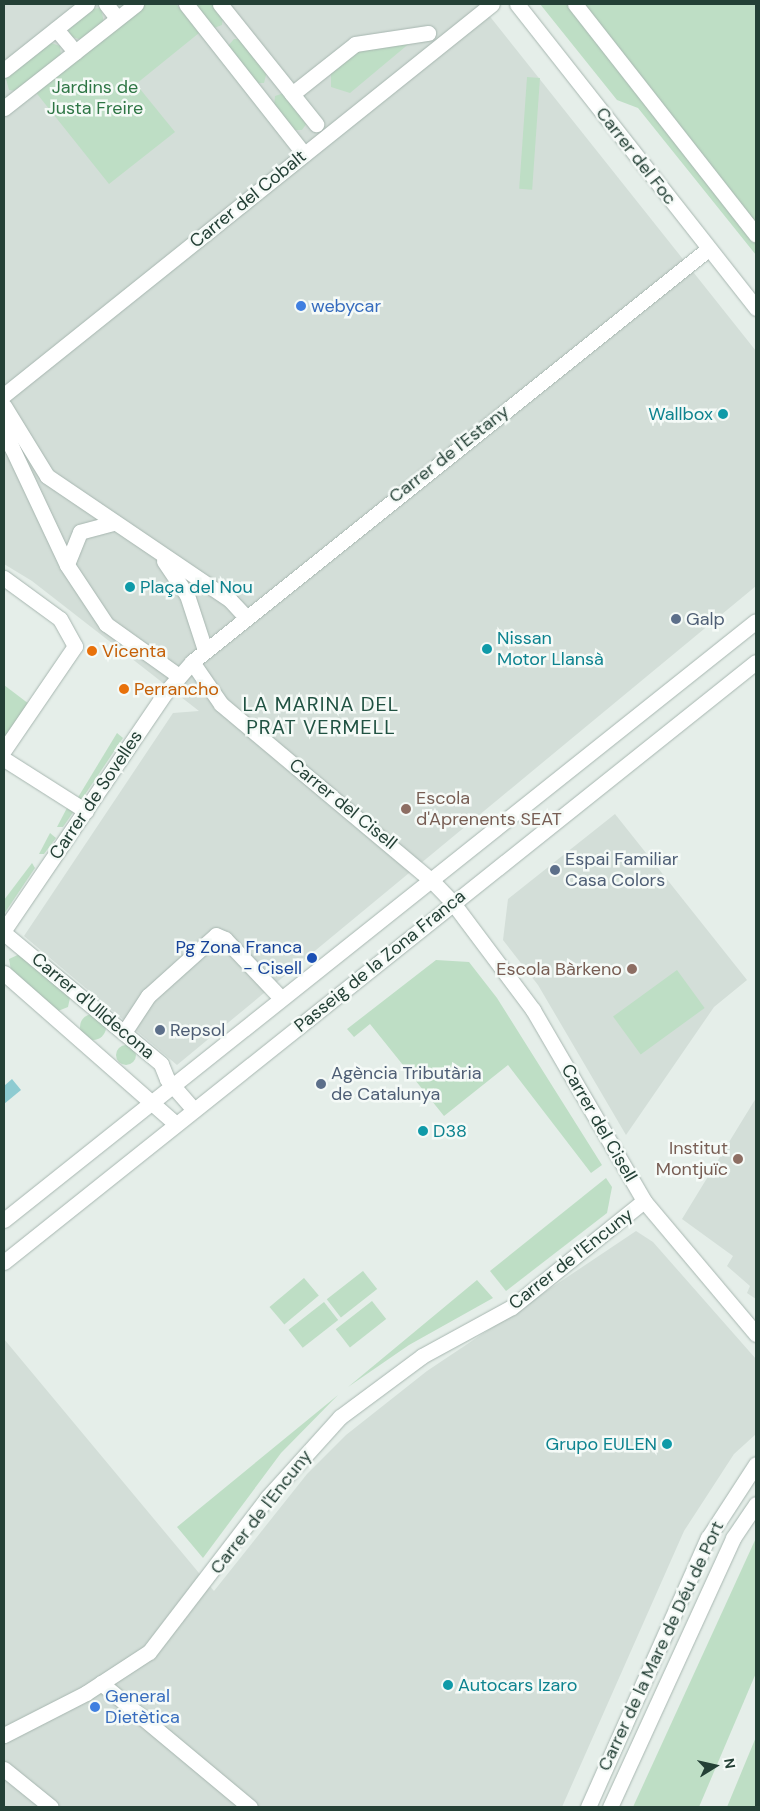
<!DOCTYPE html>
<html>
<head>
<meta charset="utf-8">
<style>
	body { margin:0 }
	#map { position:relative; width:760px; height:1811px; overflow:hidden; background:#e5eee9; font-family:"DM Sans",sans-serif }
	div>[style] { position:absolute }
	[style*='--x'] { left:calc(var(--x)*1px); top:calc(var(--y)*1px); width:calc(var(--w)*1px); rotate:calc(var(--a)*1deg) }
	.built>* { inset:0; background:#d3ded8 }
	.green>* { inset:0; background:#bedec5; transform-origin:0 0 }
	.round { border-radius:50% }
	.water>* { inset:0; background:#8ecbd1 }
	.roads { filter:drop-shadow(0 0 1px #a7b6b0) drop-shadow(0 0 1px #a7b6b0) }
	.street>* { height:15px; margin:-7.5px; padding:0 7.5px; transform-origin:7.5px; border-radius:7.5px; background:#fff }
	.secondary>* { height:15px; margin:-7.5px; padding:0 7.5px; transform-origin:7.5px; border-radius:7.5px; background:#fff }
	.dots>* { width:14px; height:14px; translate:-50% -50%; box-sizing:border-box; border:2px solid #f5faf7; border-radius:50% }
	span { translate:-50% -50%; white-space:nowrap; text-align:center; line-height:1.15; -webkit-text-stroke:5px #f5faf7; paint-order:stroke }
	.park-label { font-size:18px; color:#2e7645 }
	.street-label { font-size:18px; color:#244036 }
	.shop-label { font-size:18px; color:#366cbe }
	.left { translate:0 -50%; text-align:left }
	.culture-label { font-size:18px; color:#0d838f }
	.right { translate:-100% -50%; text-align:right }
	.service-label { font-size:18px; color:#4e5e75 }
	.food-label { font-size:18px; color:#c56008 }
	.education-label { font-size:18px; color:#785e54 }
	.transit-label { font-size:18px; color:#164399 }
	.quarter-label { font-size:20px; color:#205242; letter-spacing:1px }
	.frame { position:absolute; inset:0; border:5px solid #244036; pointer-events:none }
	.north { position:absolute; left:690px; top:1741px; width:50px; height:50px; -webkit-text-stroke:4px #f5faf7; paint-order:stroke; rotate:80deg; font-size:14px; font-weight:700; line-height:20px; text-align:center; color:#244036 }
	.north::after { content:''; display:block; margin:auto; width:18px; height:22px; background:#244036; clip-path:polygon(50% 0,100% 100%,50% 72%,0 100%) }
</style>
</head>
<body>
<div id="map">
	<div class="built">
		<i style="clip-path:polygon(4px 4px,480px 4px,756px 351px,756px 586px,177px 1065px,24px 936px,173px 713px,199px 711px,32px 581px,4px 564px)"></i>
		<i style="clip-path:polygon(615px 814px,747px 980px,714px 1007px,626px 1135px,538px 985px,503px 940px,508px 899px)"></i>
		<i style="clip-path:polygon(756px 1098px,756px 1299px,747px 1293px,750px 1286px,727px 1266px,733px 1256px,682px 1219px)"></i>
		<i style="clip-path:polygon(636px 1231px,653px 1242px,756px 1359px,756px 1434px,734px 1454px,684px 1531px,562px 1807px,4px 1807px,4px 1339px,214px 1591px,307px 1474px,346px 1435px,427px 1371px)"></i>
	</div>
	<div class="green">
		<i style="clip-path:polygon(142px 4px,176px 4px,199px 33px,136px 84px,175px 132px,109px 184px,34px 90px)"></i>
		<i style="clip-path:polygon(191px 4px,213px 4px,223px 16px,222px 25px,214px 28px)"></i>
		<i style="clip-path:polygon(540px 4px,756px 4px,756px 255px,638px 108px,617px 100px)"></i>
		<i style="clip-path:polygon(101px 8px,104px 23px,82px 40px,69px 36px,69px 24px,91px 9px)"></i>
		<i style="clip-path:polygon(234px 39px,239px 39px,267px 71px,264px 83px,255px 83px,228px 46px)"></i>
		<i style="clip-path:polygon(48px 42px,60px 46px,61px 57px,17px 91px,9px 90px,5px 75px)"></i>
		<i style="clip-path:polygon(411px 42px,350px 93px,331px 87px,331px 67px,354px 50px)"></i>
		<i style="left:527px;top:77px;width:13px;height:112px;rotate:4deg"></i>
		<i style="clip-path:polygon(284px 93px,307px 123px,302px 130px,293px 130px,274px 106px,275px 96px)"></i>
		<i style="clip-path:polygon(4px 685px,33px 707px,4px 750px)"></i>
		<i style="clip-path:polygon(117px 733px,123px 738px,82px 799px,77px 799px)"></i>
		<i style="clip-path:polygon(68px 806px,74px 811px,63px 827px,57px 827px)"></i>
		<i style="clip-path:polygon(50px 833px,56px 838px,44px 854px,39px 854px)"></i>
		<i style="clip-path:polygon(32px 863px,35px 868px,4px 914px,4px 900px)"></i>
		<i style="clip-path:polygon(24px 952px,71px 993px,68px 1007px,58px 1011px,11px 970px,9px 959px)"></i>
		<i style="clip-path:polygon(436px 960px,469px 962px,497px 998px,602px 1165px,591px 1173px,508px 1065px,444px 1116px,370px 1024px,354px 1037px,347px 1029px)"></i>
		<i style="left:677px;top:970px;width:47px;height:79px;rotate:54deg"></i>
		<i class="round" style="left:80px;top:1014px;width:26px;height:26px"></i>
		<i class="round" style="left:116px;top:1045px;width:20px;height:20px"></i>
		<i style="clip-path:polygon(606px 1178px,612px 1187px,607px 1213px,506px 1291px,490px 1271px)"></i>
		<i style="left:363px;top:1271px;width:23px;height:46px;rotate:52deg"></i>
		<i style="left:304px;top:1278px;width:23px;height:45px;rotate:50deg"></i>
		<i style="clip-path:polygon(477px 1280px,493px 1298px,409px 1345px,348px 1387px)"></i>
		<i style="left:372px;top:1301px;width:23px;height:46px;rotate:52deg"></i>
		<i style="left:324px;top:1302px;width:23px;height:45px;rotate:52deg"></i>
		<i style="clip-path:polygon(338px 1395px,281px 1453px,203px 1558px,177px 1527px)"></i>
		<i style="clip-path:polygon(756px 1538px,756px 1673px,699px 1807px,633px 1807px)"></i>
		<i style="clip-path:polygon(756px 1737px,756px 1807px,727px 1807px)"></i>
	</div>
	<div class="water">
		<i style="clip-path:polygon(12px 1079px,21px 1090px,4px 1104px,4px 1086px)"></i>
	</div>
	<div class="roads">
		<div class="street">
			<i style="--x:106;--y:4;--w:18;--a:52"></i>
			<i style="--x:186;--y:4;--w:191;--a:51.8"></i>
			<i style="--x:220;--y:4;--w:154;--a:51.3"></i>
			<i style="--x:575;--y:4;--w:293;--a:51.9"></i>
			<i style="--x:56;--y:29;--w:30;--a:50"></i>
			<i style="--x:4;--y:70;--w:106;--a:-38.5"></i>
			<i style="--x:292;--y:94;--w:80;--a:-38.4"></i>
			<i style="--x:355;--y:44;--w:74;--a:-8.6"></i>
			<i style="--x:4;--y:108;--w:168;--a:-38.2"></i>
			<i style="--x:4;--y:395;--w:625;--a:-38.7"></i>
			<i style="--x:4;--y:406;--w:82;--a:58.4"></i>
			<i style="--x:47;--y:476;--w:221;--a:34.1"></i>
			<i style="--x:230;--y:600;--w:22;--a:47"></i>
			<i style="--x:4;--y:417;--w:32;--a:76"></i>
			<i style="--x:12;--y:448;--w:129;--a:64.8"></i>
			<i style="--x:113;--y:523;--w:34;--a:165"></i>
			<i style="--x:80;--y:532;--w:35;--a:112"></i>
			<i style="--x:67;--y:565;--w:71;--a:56.5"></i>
			<i style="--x:106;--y:624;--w:90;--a:35.5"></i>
			<i style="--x:164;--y:561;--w:41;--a:55.9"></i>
			<i style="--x:187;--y:595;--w:58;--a:71.9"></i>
			<i style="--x:4;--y:578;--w:69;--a:36.2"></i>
			<i style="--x:60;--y:619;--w:31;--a:61"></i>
			<i style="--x:75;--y:646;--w:126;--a:124.3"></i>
			<i style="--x:192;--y:662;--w:51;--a:55.4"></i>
			<i style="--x:221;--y:704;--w:277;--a:40"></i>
			<i style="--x:4;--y:759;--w:97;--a:32.4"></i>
			<i style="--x:453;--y:903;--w:134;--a:53.2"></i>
			<i style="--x:533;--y:1010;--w:221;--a:59.8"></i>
			<i style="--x:644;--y:1201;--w:174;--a:49.9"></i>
			<i style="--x:4;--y:930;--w:287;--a:-55.8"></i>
			<i style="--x:165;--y:693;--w:41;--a:-48.9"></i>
			<i style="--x:192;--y:662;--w:661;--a:-38.67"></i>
			<i style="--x:4;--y:933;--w:204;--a:39.8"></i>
			<i style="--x:161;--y:1064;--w:16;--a:68"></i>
			<i style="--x:167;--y:1079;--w:41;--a:48.9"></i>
			<i style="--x:4;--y:973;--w:229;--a:41.3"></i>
			<i style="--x:125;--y:1031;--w:42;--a:-56.7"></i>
			<i style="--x:148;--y:996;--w:91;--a:-41.9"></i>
			<i style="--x:216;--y:935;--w:10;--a:24"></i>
			<i style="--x:225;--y:939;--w:76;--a:46.6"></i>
			<i style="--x:101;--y:1683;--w:194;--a:39.8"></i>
			<i style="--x:4;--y:1735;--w:92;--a:-27.1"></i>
			<i style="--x:86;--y:1693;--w:75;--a:-33.1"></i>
			<i style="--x:149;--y:1652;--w:194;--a:-52.5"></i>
			<i style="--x:267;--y:1498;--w:109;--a:-48"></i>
			<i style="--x:340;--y:1417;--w:102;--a:-36.6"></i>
			<i style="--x:422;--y:1356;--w:102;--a:-28.6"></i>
			<i style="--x:512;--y:1307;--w:169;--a:-38.8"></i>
			<i style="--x:4;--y:1769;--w:60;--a:39"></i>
			<i style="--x:588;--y:1807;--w:295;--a:-66"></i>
			<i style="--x:708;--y:1538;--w:88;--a:-57"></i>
			<i style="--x:610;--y:1807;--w:296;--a:-65.4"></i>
			<i style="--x:733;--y:1538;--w:41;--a:-55.9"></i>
		</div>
		<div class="secondary">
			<i style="--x:517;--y:4;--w:387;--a:51.8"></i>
			<i style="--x:433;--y:882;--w:29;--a:46"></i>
			<i style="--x:4;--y:1220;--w:961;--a:-38.54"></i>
			<i style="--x:4;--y:1262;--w:962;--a:-38.59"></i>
		</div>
	</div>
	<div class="dots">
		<i style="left:301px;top:306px;background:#3f7fe0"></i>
		<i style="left:723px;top:414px;background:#0f9aa8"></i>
		<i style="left:130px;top:587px;background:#0f9aa8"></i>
		<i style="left:676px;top:619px;background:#5c6f8a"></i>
		<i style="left:487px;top:649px;background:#0f9aa8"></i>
		<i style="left:92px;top:651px;background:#e8710a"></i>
		<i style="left:124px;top:689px;background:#e8710a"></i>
		<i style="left:406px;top:809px;background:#8d6e63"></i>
		<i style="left:555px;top:870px;background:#5c6f8a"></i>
		<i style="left:312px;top:958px;background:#1a4fb4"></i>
		<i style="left:632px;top:969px;background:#8d6e63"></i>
		<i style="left:160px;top:1030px;background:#5c6f8a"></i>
		<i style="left:321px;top:1084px;background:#5c6f8a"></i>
		<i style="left:423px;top:1131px;background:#0f9aa8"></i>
		<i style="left:738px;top:1159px;background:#8d6e63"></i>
		<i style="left:667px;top:1444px;background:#0f9aa8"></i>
		<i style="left:448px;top:1685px;background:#0f9aa8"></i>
		<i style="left:95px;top:1707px;background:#3f7fe0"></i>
	</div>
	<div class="park-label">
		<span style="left:95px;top:98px">Jardins de<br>Justa Freire</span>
	</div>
	<div class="street-label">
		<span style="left:636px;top:156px;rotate:52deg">Carrer del Foc</span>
		<span style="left:248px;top:199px;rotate:-39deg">Carrer del Cobalt</span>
		<span style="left:449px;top:454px;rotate:-38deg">Carrer de l'Estany</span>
		<span style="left:96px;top:795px;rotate:-56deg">Carrer de Sovelles</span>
		<span style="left:343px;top:804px;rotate:39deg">Carrer del Cisell</span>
		<span style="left:380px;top:961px;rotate:-39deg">Passeig de la Zona Franca</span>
		<span style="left:93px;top:1006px;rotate:40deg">Carrer d'Ulldecona</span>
		<span style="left:599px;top:1123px;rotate:60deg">Carrer del Cisell</span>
		<span style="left:571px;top:1259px;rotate:-38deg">Carrer de l'Encuny</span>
		<span style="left:261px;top:1512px;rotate:-52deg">Carrer de l'Encuny</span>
		<span style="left:661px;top:1646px;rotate:-65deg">Carrer de la Mare de Déu de Port</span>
	</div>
	<div class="shop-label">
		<span class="left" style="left:311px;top:306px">webycar</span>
		<span class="left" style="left:105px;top:1707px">General<br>Dietètica</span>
	</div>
	<div class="culture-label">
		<span class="right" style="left:713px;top:414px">Wallbox</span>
		<span class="left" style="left:140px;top:587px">Plaça del Nou</span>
		<span class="left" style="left:497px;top:649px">Nissan<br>Motor Llansà</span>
		<span class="left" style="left:433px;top:1131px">D38</span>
		<span class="right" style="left:657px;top:1444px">Grupo EULEN</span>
		<span class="left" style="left:458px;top:1685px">Autocars Izaro</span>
	</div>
	<div class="service-label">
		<span class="left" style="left:686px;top:619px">Galp</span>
		<span class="left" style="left:565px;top:870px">Espai Familiar<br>Casa Colors</span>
		<span class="left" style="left:170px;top:1030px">Repsol</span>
		<span class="left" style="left:331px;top:1084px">Agència Tributària<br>de Catalunya</span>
	</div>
	<div class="food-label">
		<span class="left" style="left:102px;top:651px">Vicenta</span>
		<span class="left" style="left:134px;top:689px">Perrancho</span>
	</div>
	<div class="education-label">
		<span class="left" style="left:416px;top:809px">Escola<br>d'Aprenents SEAT</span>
		<span class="right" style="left:622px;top:969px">Escola Bàrkeno</span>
		<span class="right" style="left:728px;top:1159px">Institut<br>Montjuïc</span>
	</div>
	<div class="transit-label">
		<span class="right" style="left:302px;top:958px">Pg Zona Franca<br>- Cisell</span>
	</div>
	<div class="quarter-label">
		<span style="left:321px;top:716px">LA MARINA DEL<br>PRAT VERMELL</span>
	</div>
	<div class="frame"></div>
	<div class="north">N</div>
</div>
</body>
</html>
